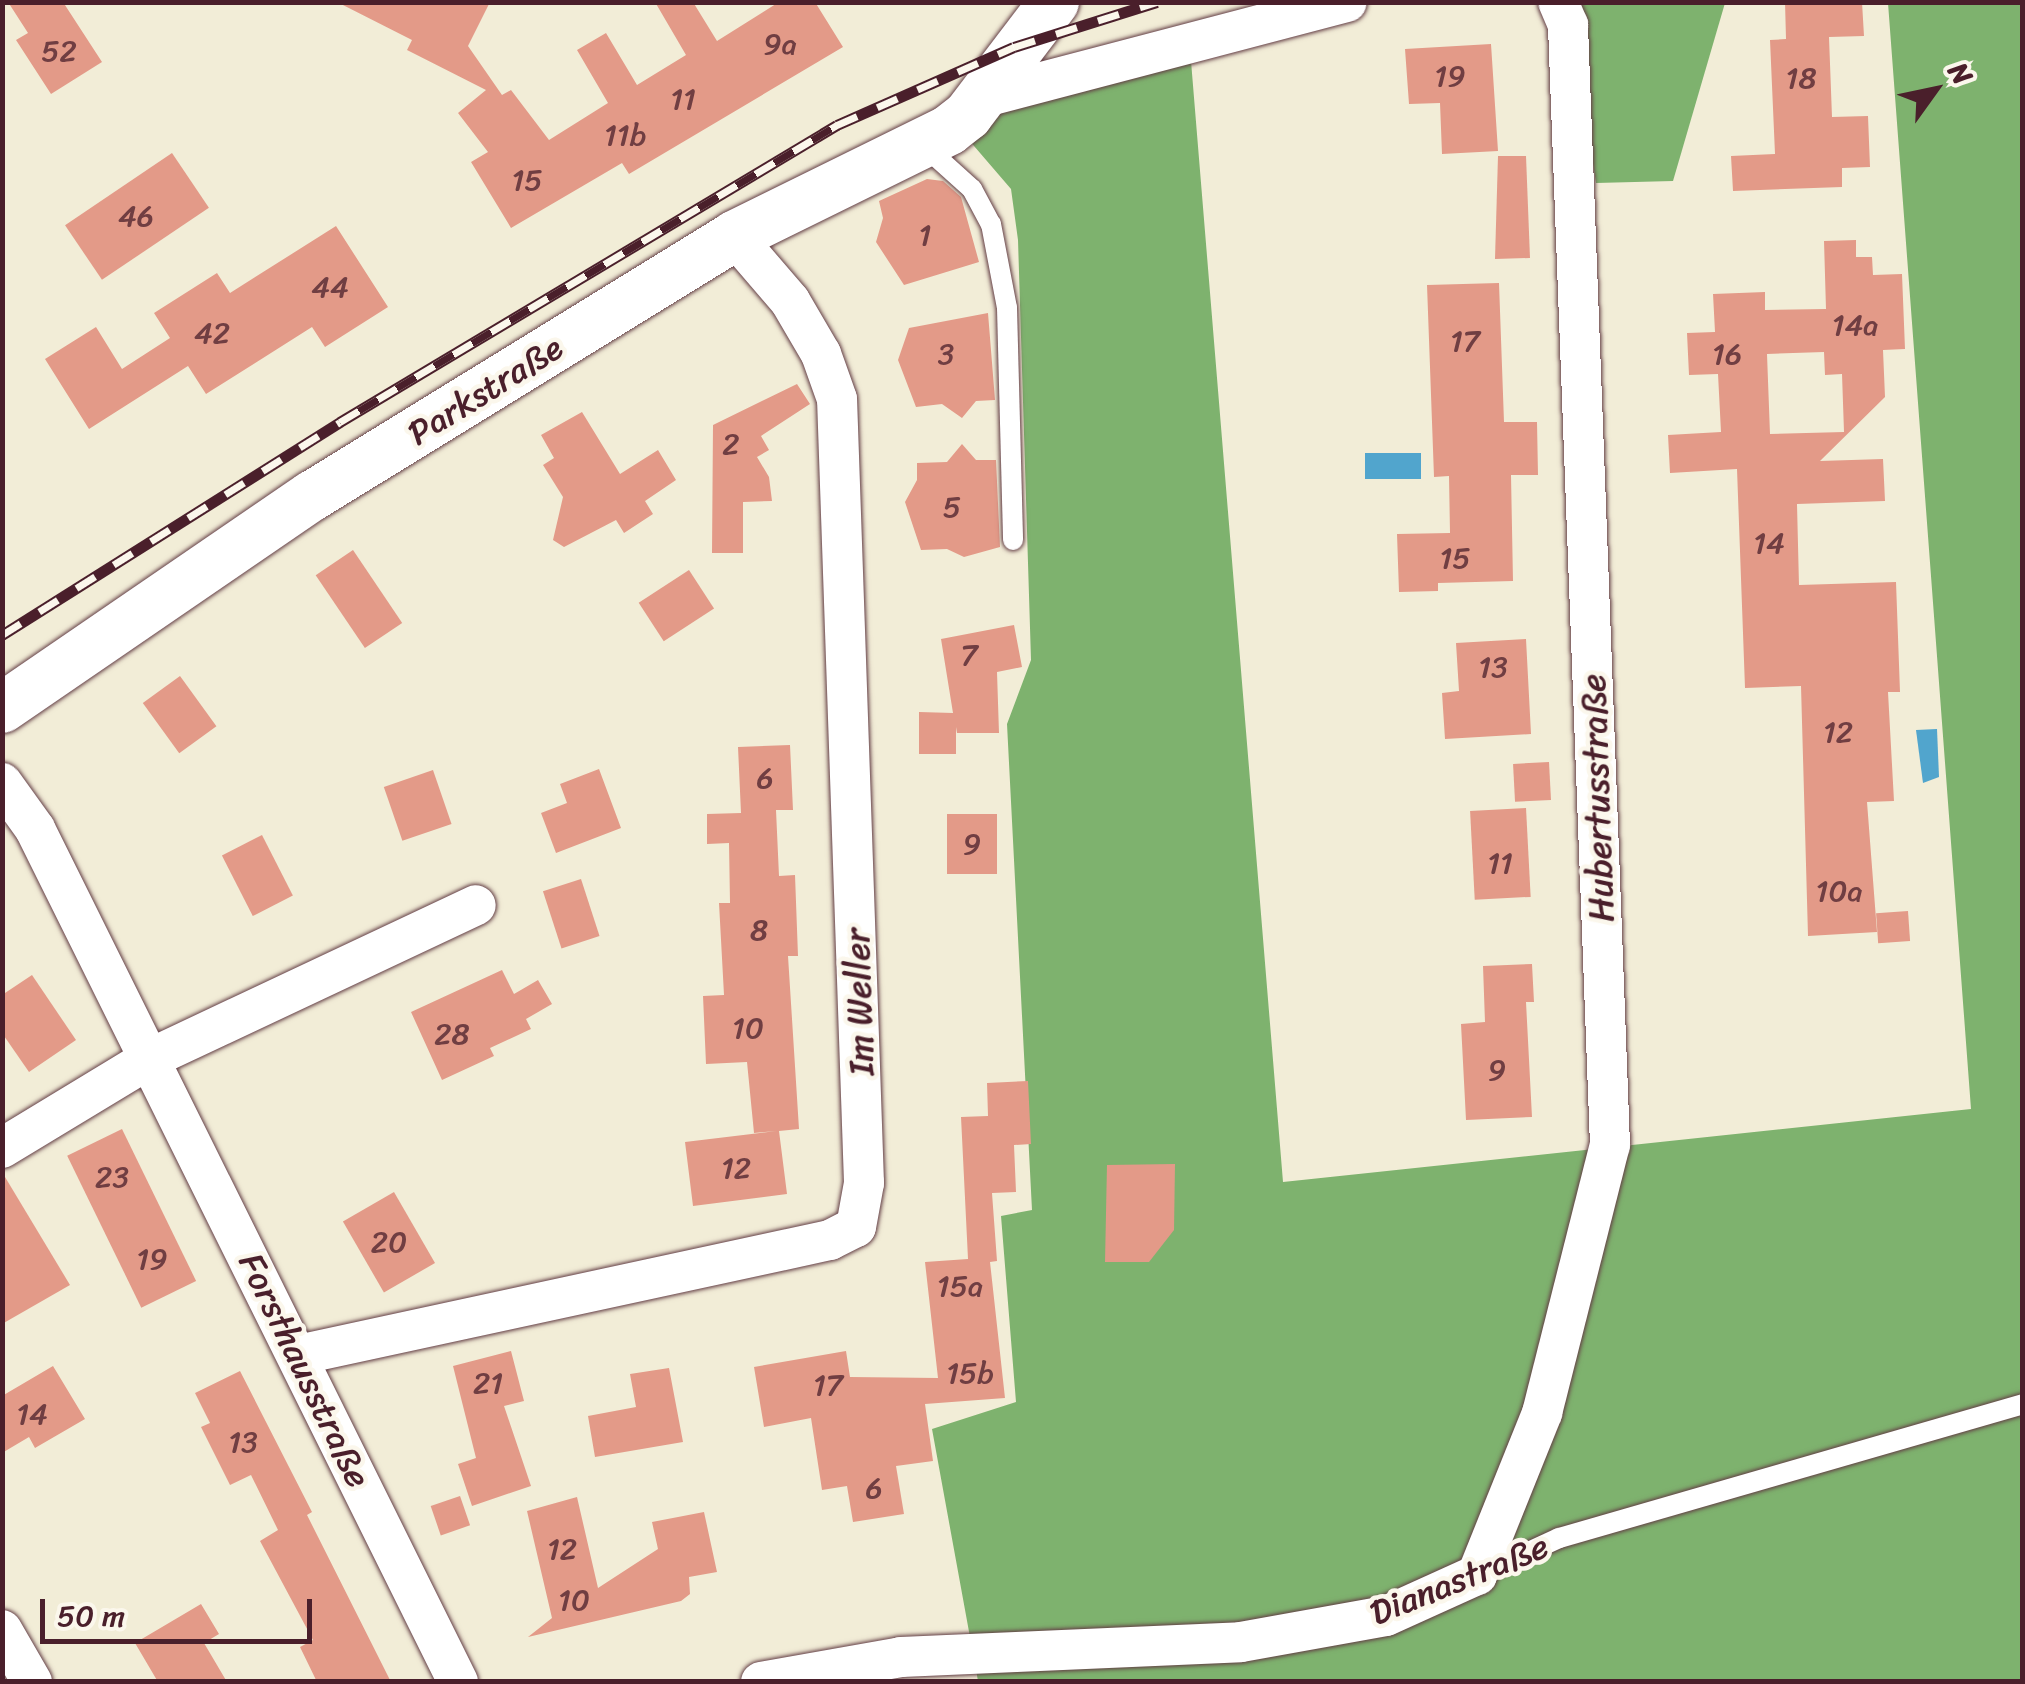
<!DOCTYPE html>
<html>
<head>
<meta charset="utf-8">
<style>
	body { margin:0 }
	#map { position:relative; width:2025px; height:1684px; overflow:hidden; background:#f2edd7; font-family:Sriracha,sans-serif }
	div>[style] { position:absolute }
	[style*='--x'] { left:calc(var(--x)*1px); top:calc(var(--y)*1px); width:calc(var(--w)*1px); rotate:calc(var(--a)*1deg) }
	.forest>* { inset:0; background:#7eb26e }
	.water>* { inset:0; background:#51a5cd; transform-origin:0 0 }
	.building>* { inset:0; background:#e39a88; transform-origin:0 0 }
	.roads { filter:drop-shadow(0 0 2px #633e45) drop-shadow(0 0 2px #633e45) }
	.service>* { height:20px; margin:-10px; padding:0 10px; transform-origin:10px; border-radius:10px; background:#fff }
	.minor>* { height:40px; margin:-20px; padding:0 20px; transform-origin:20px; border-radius:20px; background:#fff }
	.tertiary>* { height:50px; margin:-25px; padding:0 25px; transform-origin:25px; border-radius:25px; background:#fff }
	.rail>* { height:11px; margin-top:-5.5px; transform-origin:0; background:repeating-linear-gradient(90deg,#fbf7ec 0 22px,#4a1f2b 0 44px); box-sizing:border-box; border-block:2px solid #4a1f2b }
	span { translate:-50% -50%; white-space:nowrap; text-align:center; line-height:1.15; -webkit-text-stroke:9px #fbf7ec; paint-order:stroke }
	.number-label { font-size:30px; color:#703e42 }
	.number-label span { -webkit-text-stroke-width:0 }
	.street-label { font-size:35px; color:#4a1f2b }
	.frame { position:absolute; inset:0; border:5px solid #4a1f2b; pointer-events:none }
	.north { position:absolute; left:1885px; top:40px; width:100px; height:100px; -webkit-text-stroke:8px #fbf7ec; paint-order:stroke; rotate:57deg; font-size:28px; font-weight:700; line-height:40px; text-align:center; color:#4a1f2b }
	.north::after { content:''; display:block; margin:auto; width:35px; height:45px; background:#4a1f2b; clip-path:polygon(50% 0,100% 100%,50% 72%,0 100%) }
	.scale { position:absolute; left:40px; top:1599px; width:272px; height:45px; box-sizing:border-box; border:5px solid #4a1f2b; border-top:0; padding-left:12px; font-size:30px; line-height:35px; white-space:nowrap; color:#4a1f2b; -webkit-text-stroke:8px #fbf7ec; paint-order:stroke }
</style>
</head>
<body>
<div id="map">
	<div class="forest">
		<i style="clip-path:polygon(1569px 3px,1725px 3px,1673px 181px,1596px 183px)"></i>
		<i style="clip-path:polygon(1888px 3px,2022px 3px,2022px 1681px,978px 1681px,932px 1429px,1016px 1402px,1001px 1216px,1032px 1210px,1007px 724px,1031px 660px,1018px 240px,1011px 189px,968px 139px,1010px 100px,1191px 61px,1283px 1182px,1971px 1109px)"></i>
	</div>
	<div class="water">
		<i style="left:1421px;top:453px;width:26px;height:56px;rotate:90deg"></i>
		<i style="clip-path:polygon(1937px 729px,1939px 777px,1923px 783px,1916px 730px)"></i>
	</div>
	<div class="building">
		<i style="clip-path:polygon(8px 2px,63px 2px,102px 62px,51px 94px,16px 40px,28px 33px)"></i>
		<i style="clip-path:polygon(337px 2px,490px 2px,468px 46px,502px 95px,511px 90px,549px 140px,608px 103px,577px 50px,606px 33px,637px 85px,686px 55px,655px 2px,693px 2px,717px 41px,779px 2px,815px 2px,843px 47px,629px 174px,622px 163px,511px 228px,471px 162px,488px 152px,458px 113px,486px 90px,407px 50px,412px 40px)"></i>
		<i style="clip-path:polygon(1785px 2px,1862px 2px,1864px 36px,1829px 37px,1832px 117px,1868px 116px,1870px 167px,1842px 168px,1842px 187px,1733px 191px,1731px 156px,1775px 154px,1770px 40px,1786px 39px)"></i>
		<i style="clip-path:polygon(1491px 44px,1498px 151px,1442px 154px,1440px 103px,1409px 104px,1405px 49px)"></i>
		<i style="left:172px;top:153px;width:66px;height:129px;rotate:56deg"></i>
		<i style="clip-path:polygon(1498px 156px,1526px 156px,1530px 258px,1495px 259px)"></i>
		<i style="clip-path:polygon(927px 179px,943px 181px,961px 197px,979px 262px,904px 285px,876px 242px,883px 218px,879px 201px)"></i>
		<i style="clip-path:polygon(336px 226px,388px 307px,325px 347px,312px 327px,206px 394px,188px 366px,89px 429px,45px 359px,96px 327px,122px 369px,170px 338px,154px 313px,217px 273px,230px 293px)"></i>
		<i style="clip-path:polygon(evenodd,1856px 240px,1856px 257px,1872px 257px,1873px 275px,1902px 274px,1905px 349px,1883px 350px,1885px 397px,1820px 461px,1883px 459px,1885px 501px,1797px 504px,1799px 585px,1896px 582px,1900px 692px,1888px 692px,1894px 801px,1867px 802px,1877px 932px,1808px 936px,1801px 686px,1745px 688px,1737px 469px,1670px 473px,1668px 435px,1721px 432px,1718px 374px,1689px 375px,1687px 333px,1715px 332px,1713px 294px,1765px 292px,1765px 310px,1826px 309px,1824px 241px,1856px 240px,1824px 352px,1825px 375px,1842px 374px,1844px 432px,1770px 434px,1767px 354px,1824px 352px)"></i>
		<i style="clip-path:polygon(1499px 283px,1504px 422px,1537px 422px,1538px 475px,1511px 475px,1513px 581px,1438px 583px,1438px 591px,1399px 592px,1397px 534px,1450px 533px,1449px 476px,1434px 477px,1427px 285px)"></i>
		<i style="clip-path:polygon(988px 313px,995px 400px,976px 401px,962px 418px,942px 404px,916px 407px,898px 360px,909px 328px)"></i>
		<i style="clip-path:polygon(797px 384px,810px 404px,761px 436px,769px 450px,757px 457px,769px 477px,772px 501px,743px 502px,743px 553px,712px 553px,713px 425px)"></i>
		<i style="clip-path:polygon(582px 412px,620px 474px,658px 450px,676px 480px,645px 501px,653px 514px,624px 533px,616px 520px,564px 547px,553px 540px,563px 497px,543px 465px,554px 458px,541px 435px)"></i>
		<i style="clip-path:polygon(962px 444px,976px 460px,996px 460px,1000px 547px,964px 557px,947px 549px,921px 550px,905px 502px,917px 480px,917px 463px,947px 462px)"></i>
		<i style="left:353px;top:550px;width:88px;height:45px;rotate:56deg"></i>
		<i style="left:689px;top:570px;width:46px;height:60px;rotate:57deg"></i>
		<i style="clip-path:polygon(1014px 625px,1022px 667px,997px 672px,999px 733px,957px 733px,956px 727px,956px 754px,919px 754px,919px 712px,953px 713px,941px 639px)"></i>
		<i style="clip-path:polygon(1526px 639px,1531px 734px,1445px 739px,1442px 693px,1459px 691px,1456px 643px)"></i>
		<i style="left:180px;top:676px;width:62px;height:46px;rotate:54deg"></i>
		<i style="clip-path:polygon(790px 745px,793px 810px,776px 810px,779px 876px,795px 875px,798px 956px,788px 956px,799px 1129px,779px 1131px,787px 1194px,693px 1206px,685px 1142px,776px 1131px,754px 1133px,747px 1062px,706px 1064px,703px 996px,724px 995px,719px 903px,730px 903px,729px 843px,707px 844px,707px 814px,741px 813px,738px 747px)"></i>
		<i style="left:1549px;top:762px;width:38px;height:36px;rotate:87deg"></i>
		<i style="clip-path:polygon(599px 769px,621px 828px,556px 853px,541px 813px,567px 803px,560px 784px)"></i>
		<i style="left:433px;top:770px;width:57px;height:52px;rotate:71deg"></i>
		<i style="left:1526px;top:808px;width:89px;height:56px;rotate:87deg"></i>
		<i style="left:947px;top:814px;width:50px;height:60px"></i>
		<i style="left:262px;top:835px;width:68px;height:45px;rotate:63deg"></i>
		<i style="left:581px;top:879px;width:60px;height:40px;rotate:72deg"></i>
		<i style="left:1908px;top:911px;width:30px;height:32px;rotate:86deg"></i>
		<i style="clip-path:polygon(1532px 964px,1534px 1002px,1526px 1002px,1532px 1117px,1466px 1120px,1461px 1024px,1485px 1022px,1483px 966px)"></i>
		<i style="clip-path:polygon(502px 970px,514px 994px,538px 980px,552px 1004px,526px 1019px,531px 1029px,490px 1048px,494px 1056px,442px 1080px,411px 1012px)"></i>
		<i style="clip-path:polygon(32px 975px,76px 1040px,29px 1072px,2px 1033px,2px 995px)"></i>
		<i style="clip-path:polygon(1028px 1081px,1031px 1144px,1014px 1145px,1016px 1192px,992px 1193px,997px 1261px,990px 1262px,1005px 1398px,925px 1404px,933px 1461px,896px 1466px,904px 1514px,853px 1522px,847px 1486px,822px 1490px,811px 1418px,764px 1427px,754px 1367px,846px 1351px,850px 1377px,938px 1378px,925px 1262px,968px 1259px,961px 1117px,988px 1116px,987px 1083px)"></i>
		<i style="left:122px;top:1129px;width:169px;height:61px;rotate:64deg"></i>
		<i style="clip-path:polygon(1175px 1164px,1174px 1230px,1149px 1262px,1105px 1262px,1107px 1165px)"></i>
		<i style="clip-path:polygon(2px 1172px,70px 1285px,2px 1324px)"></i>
		<i style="left:394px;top:1192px;width:82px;height:59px;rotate:60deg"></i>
		<i style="clip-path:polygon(511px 1351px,524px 1401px,504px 1406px,531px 1486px,472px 1506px,458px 1464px,476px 1458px,453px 1366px)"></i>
		<i style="clip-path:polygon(53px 1366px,85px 1419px,35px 1448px,29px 1437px,2px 1453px,2px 1396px)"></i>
		<i style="clip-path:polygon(669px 1368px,683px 1442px,595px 1457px,588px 1416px,636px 1407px,630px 1374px)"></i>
		<i style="clip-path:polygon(240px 1371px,312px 1512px,307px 1515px,391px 1682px,317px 1682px,300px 1647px,313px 1640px,260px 1541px,278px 1530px,251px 1475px,230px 1485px,201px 1427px,210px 1423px,195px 1393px)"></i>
		<i style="left:460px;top:1496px;width:31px;height:31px;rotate:71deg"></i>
		<i style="clip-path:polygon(577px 1497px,598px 1588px,658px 1549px,652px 1522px,704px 1512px,717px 1572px,689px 1577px,690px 1594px,681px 1601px,528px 1637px,552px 1618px,527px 1511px)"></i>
		<i style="clip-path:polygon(201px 1604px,219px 1634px,204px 1643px,227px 1682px,158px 1682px,135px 1643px)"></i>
	</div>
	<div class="roads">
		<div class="service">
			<i style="--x:922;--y:144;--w:67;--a:42"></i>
			<i style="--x:972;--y:189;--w:40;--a:62"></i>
			<i style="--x:991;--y:224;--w:86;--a:79.2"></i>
			<i style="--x:1007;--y:308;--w:232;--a:88.5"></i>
			<i style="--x:1479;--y:1575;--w:88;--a:-24.8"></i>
			<i style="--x:1559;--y:1538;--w:482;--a:-16.1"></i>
		</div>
		<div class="minor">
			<i style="--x:981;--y:98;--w:378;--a:-14.7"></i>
			<i style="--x:2;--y:783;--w:57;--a:54.3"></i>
			<i style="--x:35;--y:829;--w:952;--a:63.62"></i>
			<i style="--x:2;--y:1148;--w:172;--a:-31.2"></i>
			<i style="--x:149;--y:1059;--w:361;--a:-25.2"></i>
			<i style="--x:298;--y:1355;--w:544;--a:-12.2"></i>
			<i style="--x:830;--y:1240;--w:29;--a:-27"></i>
			<i style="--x:856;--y:1227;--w:45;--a:-79.7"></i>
			<i style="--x:864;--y:1183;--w:784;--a:-91.97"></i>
			<i style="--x:837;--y:399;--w:48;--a:-109.6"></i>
			<i style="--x:821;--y:354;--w:61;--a:-120.3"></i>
			<i style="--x:790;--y:301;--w:86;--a:-130.7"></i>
			<i style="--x:2;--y:1630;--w:60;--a:60"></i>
			<i style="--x:761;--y:1682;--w:142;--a:-10.1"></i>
			<i style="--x:901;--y:1657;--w:340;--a:-2.5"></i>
			<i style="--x:1241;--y:1642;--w:147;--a:-10.2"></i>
			<i style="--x:1386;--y:1616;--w:100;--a:-24.3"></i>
			<i style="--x:1477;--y:1575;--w:175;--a:-68.1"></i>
			<i style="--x:1542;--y:1413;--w:276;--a:-75.8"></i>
			<i style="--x:1610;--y:1145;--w:1121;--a:-92.15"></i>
			<i style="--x:1568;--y:25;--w:25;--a:-113"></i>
		</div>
		<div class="tertiary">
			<i style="--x:2;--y:708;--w:376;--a:-34.4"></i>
			<i style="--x:312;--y:496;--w:496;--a:-31.6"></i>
			<i style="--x:734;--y:236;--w:240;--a:-26.2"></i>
			<i style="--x:949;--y:130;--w:24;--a:-38"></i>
			<i style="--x:968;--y:115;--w:142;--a:-52.7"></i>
		</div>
	</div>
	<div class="rail">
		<i style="--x:2;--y:635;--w:400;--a:-32.2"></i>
		<i style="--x:340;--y:422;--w:579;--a:-30.86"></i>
		<i style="--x:837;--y:125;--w:193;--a:-23.8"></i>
		<i style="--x:1014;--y:47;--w:150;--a:-17.5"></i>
	</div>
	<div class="number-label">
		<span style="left:780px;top:44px">9a</span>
		<span style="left:59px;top:51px">52</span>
		<span style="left:1450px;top:76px">19</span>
		<span style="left:1801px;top:78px">18</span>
		<span style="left:683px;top:99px">11</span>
		<span style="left:625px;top:135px">11b</span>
		<span style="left:527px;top:180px">15</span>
		<span style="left:136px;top:216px">46</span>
		<span style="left:925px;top:235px">1</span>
		<span style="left:330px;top:287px">44</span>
		<span style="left:1855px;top:325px">14a</span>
		<span style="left:212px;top:333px">42</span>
		<span style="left:1465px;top:341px">17</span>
		<span style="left:946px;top:354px">3</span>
		<span style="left:1727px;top:354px">16</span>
		<span style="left:731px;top:444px">2</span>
		<span style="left:952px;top:507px">5</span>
		<span style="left:1769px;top:543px">14</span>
		<span style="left:1455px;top:558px">15</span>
		<span style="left:969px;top:655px">7</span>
		<span style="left:1493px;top:667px">13</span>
		<span style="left:1838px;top:732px">12</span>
		<span style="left:765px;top:778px">6</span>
		<span style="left:972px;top:844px">9</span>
		<span style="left:1500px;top:863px">11</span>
		<span style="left:1839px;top:891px">10a</span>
		<span style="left:759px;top:930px">8</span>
		<span style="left:748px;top:1028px">10</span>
		<span style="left:452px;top:1034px">28</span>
		<span style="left:1497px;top:1070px">9</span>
		<span style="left:736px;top:1168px">12</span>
		<span style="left:112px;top:1177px">23</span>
		<span style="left:389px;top:1242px">20</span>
		<span style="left:152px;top:1259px">19</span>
		<span style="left:960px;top:1286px">15a</span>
		<span style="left:970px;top:1373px">15b</span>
		<span style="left:488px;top:1383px">21</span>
		<span style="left:828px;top:1385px">17</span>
		<span style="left:32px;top:1414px">14</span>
		<span style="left:243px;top:1442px">13</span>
		<span style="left:874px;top:1488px">6</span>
		<span style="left:562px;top:1549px">12</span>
		<span style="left:574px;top:1600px">10</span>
	</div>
	<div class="street-label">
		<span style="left:485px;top:390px;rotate:-32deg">Parkstraße</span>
		<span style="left:1597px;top:798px;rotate:-92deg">Hubertusstraße</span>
		<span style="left:859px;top:1002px;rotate:-92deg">Im Weller</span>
		<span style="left:305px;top:1370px;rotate:64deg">Forsthausstraße</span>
		<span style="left:1459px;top:1579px;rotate:-22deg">Dianastraße</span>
	</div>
	<div class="frame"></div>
	<div class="north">N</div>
	<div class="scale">50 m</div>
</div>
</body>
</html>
